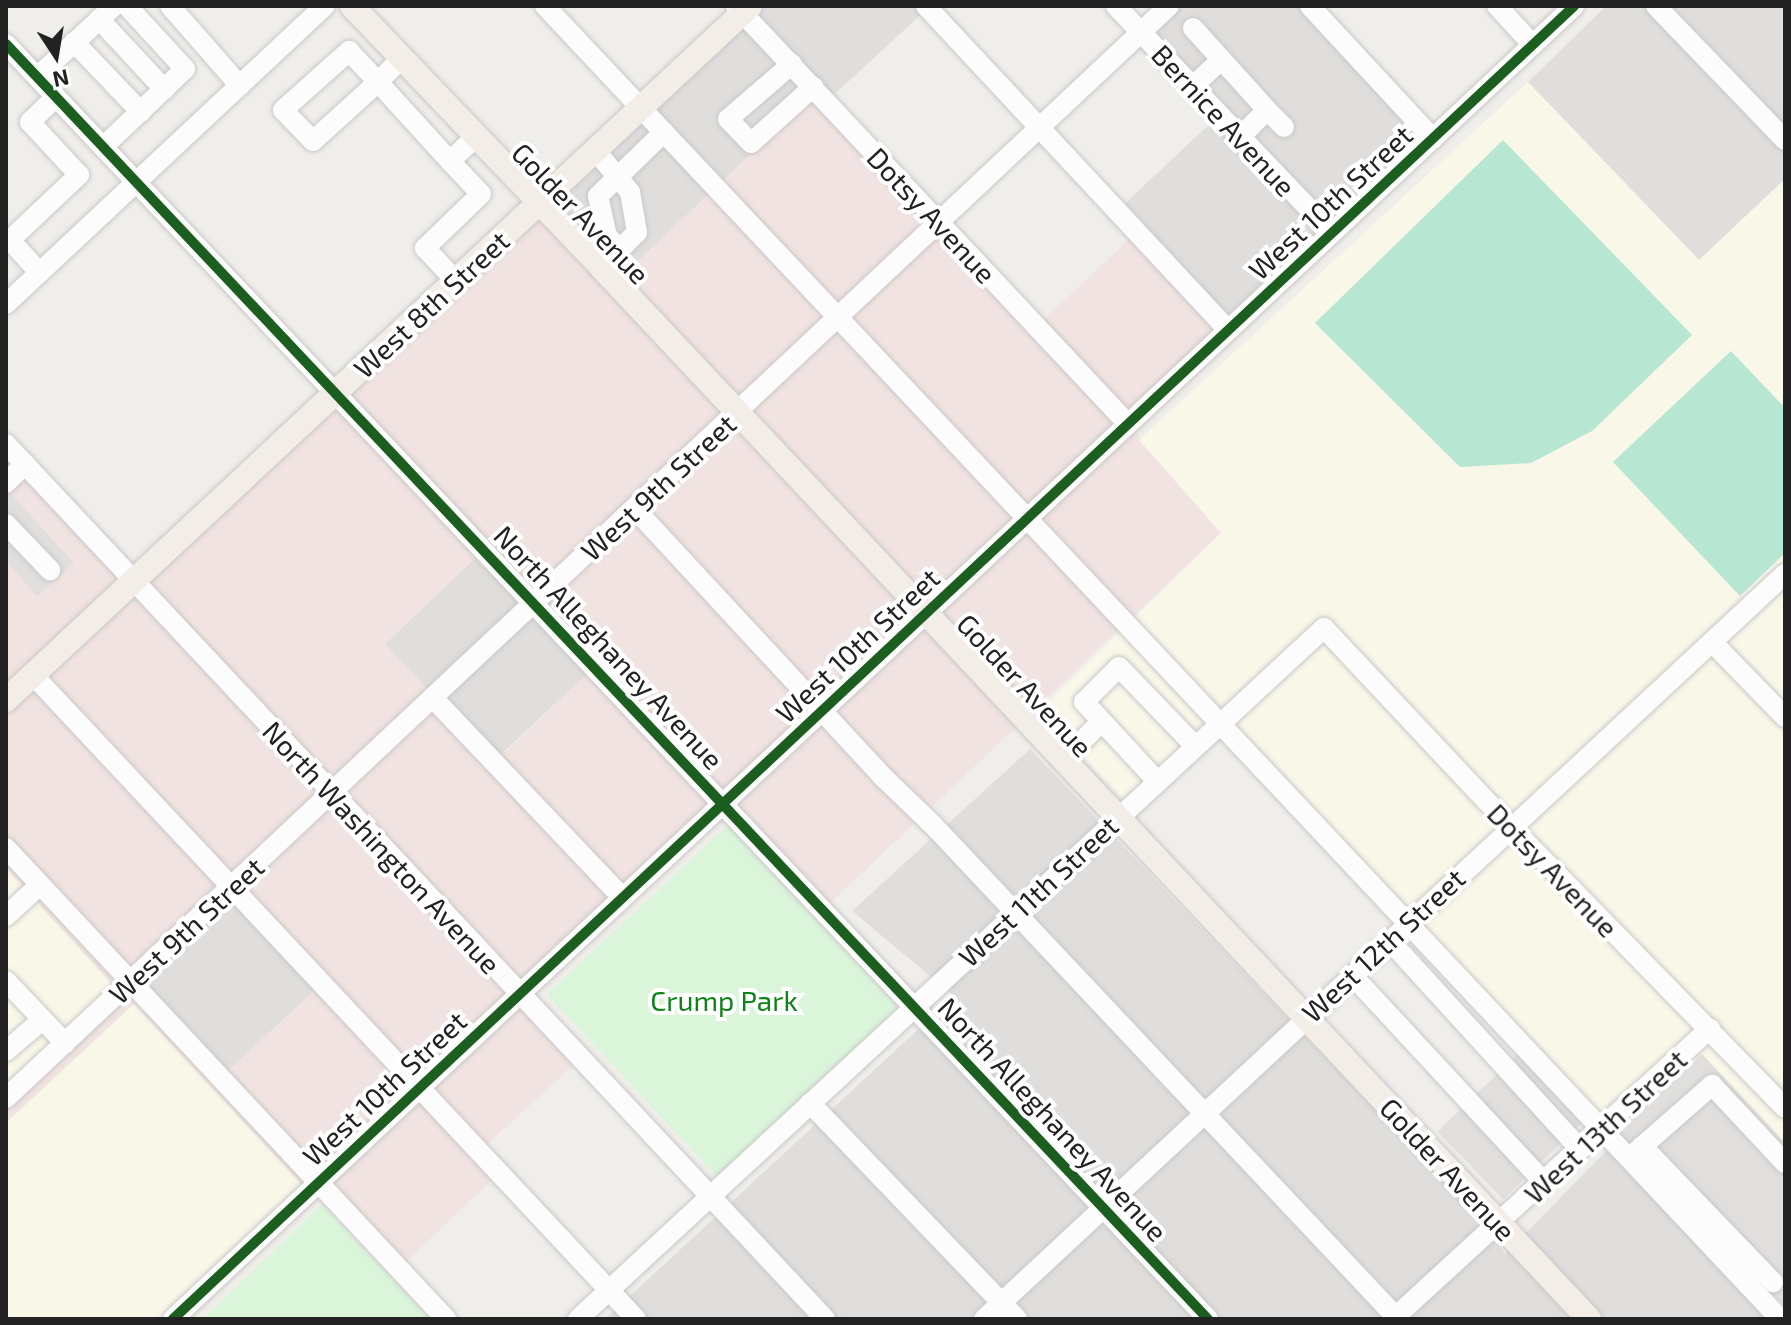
<!DOCTYPE html>
<html>
<head>
<meta charset="utf-8">
<style>
	body { margin:0 }
	#map { position:relative; width:1791px; height:1325px; overflow:hidden; background:#f0eeeb; font-family:"Exo 2",sans-serif }
	div>[style] { position:absolute }
	[style*='--x'] { left:calc(var(--x)*1px); top:calc(var(--y)*1px); width:calc(var(--w)*1px); rotate:calc(var(--a)*1deg) }
	.residential>* { inset:0; background:#dfdedc; transform-origin:0 0 }
	.commercial>* { inset:0; background:#f1e3e1 }
	.education>* { inset:0; background:#f8f7e8 }
	.park>* { inset:0; background:#daf5da; transform-origin:0 0 }
	.pitch>* { inset:0; background:#b7e6d2 }
	.parking>* { inset:0; background:#e0dfde; transform-origin:0 0 }
	.roads { filter:drop-shadow(0 0 2px #c9c8c7) drop-shadow(0 0 2px #c9c8c7) }
	.minor>* { height:20px; margin:-10px; padding:0 10px; transform-origin:10px; border-radius:10px; background:#fdfcfc }
	.major>* { height:24px; margin:-12px; padding:0 12px; transform-origin:12px; border-radius:12px; background:#f3ede7 }
	.cycleway>* { height:10px; margin:-5px; padding:0 5px; transform-origin:5px; border-radius:5px; background:#1b5e20 }
	span { translate:-50% -50%; white-space:nowrap; text-align:center; line-height:1.15; -webkit-text-stroke:8px #fff; paint-order:stroke }
	.street-label { font-size:28px; color:#222 }
	.park-label { font-size:28px; color:#0c8416 }
	.frame { position:absolute; inset:0; border:8px solid #222; pointer-events:none }
	.north { position:absolute; left:16px; top:16px; width:80px; height:80px; -webkit-text-stroke:6px #fff; paint-order:stroke; rotate:168deg; font-size:22px; font-weight:700; line-height:32px; text-align:center; color:#222 }
	.north::after { content:''; display:block; margin:auto; width:28px; height:36px; background:#222; clip-path:polygon(50% 0,100% 100%,50% 72%,0 100%) }
</style>
</head>
<body>
<div id="map">
	<div class="residential">
		<i style="clip-path:polygon(742px 6px,929px 7px,824px 104px,814px 94px,614px 284px,536px 200px)"></i>
		<i style="clip-path:polygon(1169px 6px,1308px 6px,1432px 139px,1231px 328px,1118px 210px,1219px 115px,1141px 33px)"></i>
		<i style="clip-path:polygon(1606px 6px,1785px 6px,1785px 179px,1699px 260px,1528px 82px)"></i>
		<i style="left:484px;top:550px;width:161px;height:137px;rotate:47deg"></i>
		<i style="clip-path:polygon(1030px 749px,1472px 1211px,1505px 1254px,1607px 1150px,1768px 1319px,605px 1319px,954px 996px,852px 911px)"></i>
		<i style="left:232px;top:887px;width:132px;height:141px;rotate:47deg"></i>
	</div>
	<div class="commercial">
		<i style="clip-path:polygon(evenodd,814px 93px,1036px 327px,1139px 230px,1231px 328px,1128px 425px,1225px 529px,823px 910px,723px 804px,519px 994px,580px 1059px,481px 1150px,501px 1172px,397px 1270px,316px 1184px,172px 1319px,6px 1319px,6px 444px,133px 578px,536px 200px,587px 255px,559px 283px,588px 256px,615px 284px,814px 93px,484px 550px,594px 667px,496px 761px,385px 644px,484px 550px,814px 93px,233px 887px,321px 984px,219px 1079px,129px 983px,233px 887px)"></i>
	</div>
	<div class="education">
		<i style="clip-path:polygon(1528px 82px,1699px 260px,1785px 179px,1785px 1315px,1217px 726px,1126px 802px,1040px 710px,1221px 533px,1139px 440px)"></i>
		<i style="clip-path:polygon(6px 868px,112px 984px,6px 1086px)"></i>
		<i style="clip-path:polygon(134px 1004px,304px 1187px,162px 1319px,6px 1319px,6px 1123px)"></i>
	</div>
	<div class="park">
		<i style="left:728px;top:825px;width:253px;height:248px;rotate:47deg"></i>
		<i style="clip-path:polygon(322px 1204px,430px 1319px,203px 1319px)"></i>
	</div>
	<div class="pitch">
		<i style="clip-path:polygon(1503px 140px,1692px 335px,1592px 431px,1531px 463px,1460px 467px,1315px 323px)"></i>
		<i style="clip-path:polygon(1731px 351px,1785px 408px,1785px 553px,1740px 596px,1613px 462px)"></i>
	</div>
	<div class="parking">
		<i style="clip-path:polygon(6px 482px,9px 492px,74px 563px,37px 596px,6px 561px)"></i>
		<i style="left:1521px;top:1051px;width:94px;height:116px;rotate:46deg"></i>
		<i style="clip-path:polygon(1702px 1054px,1785px 1143px,1785px 1307px,1617px 1132px)"></i>
	</div>
	<div class="roads">
		<div class="minor">
			<i style="--x:170;--y:6;--w:106;--a:48.8"></i>
			<i style="--x:545;--y:6;--w:1803;--a:46.75"></i>
			<i style="--x:736;--y:6;--w:573;--a:46.84"></i>
			<i style="--x:926;--y:6;--w:443;--a:47"></i>
			<i style="--x:1116;--y:6;--w:313;--a:46.4"></i>
			<i style="--x:1310;--y:6;--w:181;--a:47.2"></i>
			<i style="--x:1497;--y:6;--w:53;--a:47.3"></i>
			<i style="--x:1656;--y:6;--w:186;--a:46.1"></i>
			<i style="--x:99;--y:19;--w:96;--a:47.1"></i>
			<i style="--x:1193;--y:28;--w:110;--a:47.9"></i>
			<i style="--x:1267;--y:110;--w:38;--a:135"></i>
			<i style="--x:74;--y:42;--w:97;--a:46.3"></i>
			<i style="--x:6;--y:44;--w:1752;--a:46.69"></i>
			<i style="--x:401;--y:59;--w:33;--a:135"></i>
			<i style="--x:378;--y:82;--w:88;--a:137.8"></i>
			<i style="--x:313;--y:141;--w:43;--a:-134.1"></i>
			<i style="--x:283;--y:110;--w:89;--a:-41.8"></i>
			<i style="--x:349;--y:51;--w:42;--a:46.9"></i>
			<i style="--x:378;--y:82;--w:107;--a:47.7"></i>
			<i style="--x:450;--y:161;--w:45;--a:46.8"></i>
			<i style="--x:481;--y:194;--w:78;--a:136"></i>
			<i style="--x:425;--y:248;--w:45;--a:46.8"></i>
			<i style="--x:792;--y:64;--w:84;--a:139.3"></i>
			<i style="--x:728;--y:119;--w:33;--a:46"></i>
			<i style="--x:751;--y:143;--w:84;--a:-42.1"></i>
			<i style="--x:37;--y:77;--w:105;--a:-42.7"></i>
			<i style="--x:1192;--y:87;--w:40;--a:-43"></i>
			<i style="--x:1267;--y:110;--w:24;--a:45"></i>
			<i style="--x:103;--y:147;--w:113;--a:-43.6"></i>
			<i style="--x:185;--y:69;--w:86;--a:-132.6"></i>
			<i style="--x:596;--y:151;--w:53;--a:50.3"></i>
			<i style="--x:630;--y:192;--w:41;--a:80.1"></i>
			<i style="--x:637;--y:232;--w:37;--a:134"></i>
			<i style="--x:450;--y:161;--w:35;--a:-43"></i>
			<i style="--x:620;--y:249;--w:18;--a:-135"></i>
			<i style="--x:607;--y:236;--w:41;--a:-102.7"></i>
			<i style="--x:598;--y:196;--w:92;--a:-44.1"></i>
			<i style="--x:39;--y:272;--w:43;--a:-132.2"></i>
			<i style="--x:10;--y:240;--w:95;--a:-43.3"></i>
			<i style="--x:79;--y:175;--w:72;--a:-132.8"></i>
			<i style="--x:30;--y:122;--w:36;--a:-44"></i>
			<i style="--x:6;--y:304;--w:436;--a:-43.1"></i>
			<i style="--x:6;--y:444;--w:1198;--a:46.89"></i>
			<i style="--x:6;--y:483;--w:27;--a:-45"></i>
			<i style="--x:635;--y:509;--w:362;--a:47.2"></i>
			<i style="--x:881;--y:775;--w:71;--a:43.9"></i>
			<i style="--x:932;--y:824;--w:680;--a:46.73"></i>
			<i style="--x:6;--y:524;--w:64;--a:46.3"></i>
			<i style="--x:1712;--y:642;--w:105;--a:45.8"></i>
			<i style="--x:33;--y:675;--w:882;--a:46.88"></i>
			<i style="--x:433;--y:698;--w:274;--a:46.5"></i>
			<i style="--x:1063;--y:760;--w:54;--a:-45"></i>
			<i style="--x:1157;--y:781;--w:108;--a:-132.7"></i>
			<i style="--x:1084;--y:702;--w:49;--a:-45"></i>
			<i style="--x:1119;--y:667;--w:110;--a:46.1"></i>
			<i style="--x:6;--y:848;--w:645;--a:46.95"></i>
			<i style="--x:6;--y:916;--w:46;--a:-42.4"></i>
			<i style="--x:1390;--y:941;--w:282;--a:47.6"></i>
			<i style="--x:1352;--y:975;--w:282;--a:47.2"></i>
			<i style="--x:6;--y:981;--w:86;--a:46.4"></i>
			<i style="--x:6;--y:1051;--w:48;--a:-40.7"></i>
			<i style="--x:6;--y:1098;--w:1595;--a:-43.2"></i>
			<i style="--x:810;--y:1103;--w:299;--a:46.2"></i>
			<i style="--x:1642;--y:1146;--w:189;--a:46.1"></i>
			<i style="--x:1629;--y:1158;--w:111;--a:-41.3"></i>
			<i style="--x:1712;--y:1085;--w:107;--a:46.9"></i>
			<i style="--x:173;--y:1319;--w:1920;--a:-43.14"></i>
			<i style="--x:578;--y:1319;--w:1017;--a:-42.81"></i>
			<i style="--x:1324;--y:628;--w:273;--a:46.8"></i>
			<i style="--x:1511;--y:827;--w:392;--a:45.7"></i>
			<i style="--x:984;--y:1319;--w:1094;--a:-42.93"></i>
			<i style="--x:1393;--y:1319;--w:430;--a:-42.5"></i>
		</div>
		<div class="major">
			<i style="--x:352;--y:6;--w:362;--a:46.3"></i>
			<i style="--x:602;--y:268;--w:1442;--a:46.8"></i>
			<i style="--x:6;--y:700;--w:1017;--a:-43.01"></i>
		</div>
	</div>
	<div class="cycleway">
		<i style="--x:6;--y:44;--w:1752;--a:46.69"></i>
		<i style="--x:173;--y:1319;--w:1920;--a:-43.14"></i>
	</div>
	<div class="street-label">
		<span style="left:1224px;top:120px;rotate:47deg">Bernice Avenue</span>
		<span style="left:1330px;top:202px;rotate:-43deg">West 10th Street</span>
		<span style="left:581px;top:213px;rotate:46deg">Golder Avenue</span>
		<span style="left:932px;top:215px;rotate:47deg">Dotsy Avenue</span>
		<span style="left:431px;top:304px;rotate:-43deg">West 8th Street</span>
		<span style="left:658px;top:487px;rotate:-43deg">West 9th Street</span>
		<span style="left:857px;top:645px;rotate:-43deg">West 10th Street</span>
		<span style="left:609px;top:647px;rotate:47deg">North Alleghaney Avenue</span>
		<span style="left:1025px;top:685px;rotate:47deg">Golder Avenue</span>
		<span style="left:382px;top:847px;rotate:47deg">North Washington Avenue</span>
		<span style="left:1553px;top:870px;rotate:46deg">Dotsy Avenue</span>
		<span style="left:1038px;top:891px;rotate:-43deg">West 11th Street</span>
		<span style="left:186px;top:930px;rotate:-43deg">West 9th Street</span>
		<span style="left:1383px;top:945px;rotate:-43deg">West 12th Street</span>
		<span style="left:384px;top:1088px;rotate:-43deg">West 10th Street</span>
		<span style="left:1053px;top:1119px;rotate:47deg">North Alleghaney Avenue</span>
		<span style="left:1605px;top:1126px;rotate:-43deg">West 13th Street</span>
		<span style="left:1448px;top:1169px;rotate:47deg">Golder Avenue</span>
	</div>
	<div class="park-label">
		<span style="left:724px;top:1000px">Crump Park</span>
	</div>
	<div class="frame"></div>
	<div class="north">N</div>
</div>
</body>
</html>
